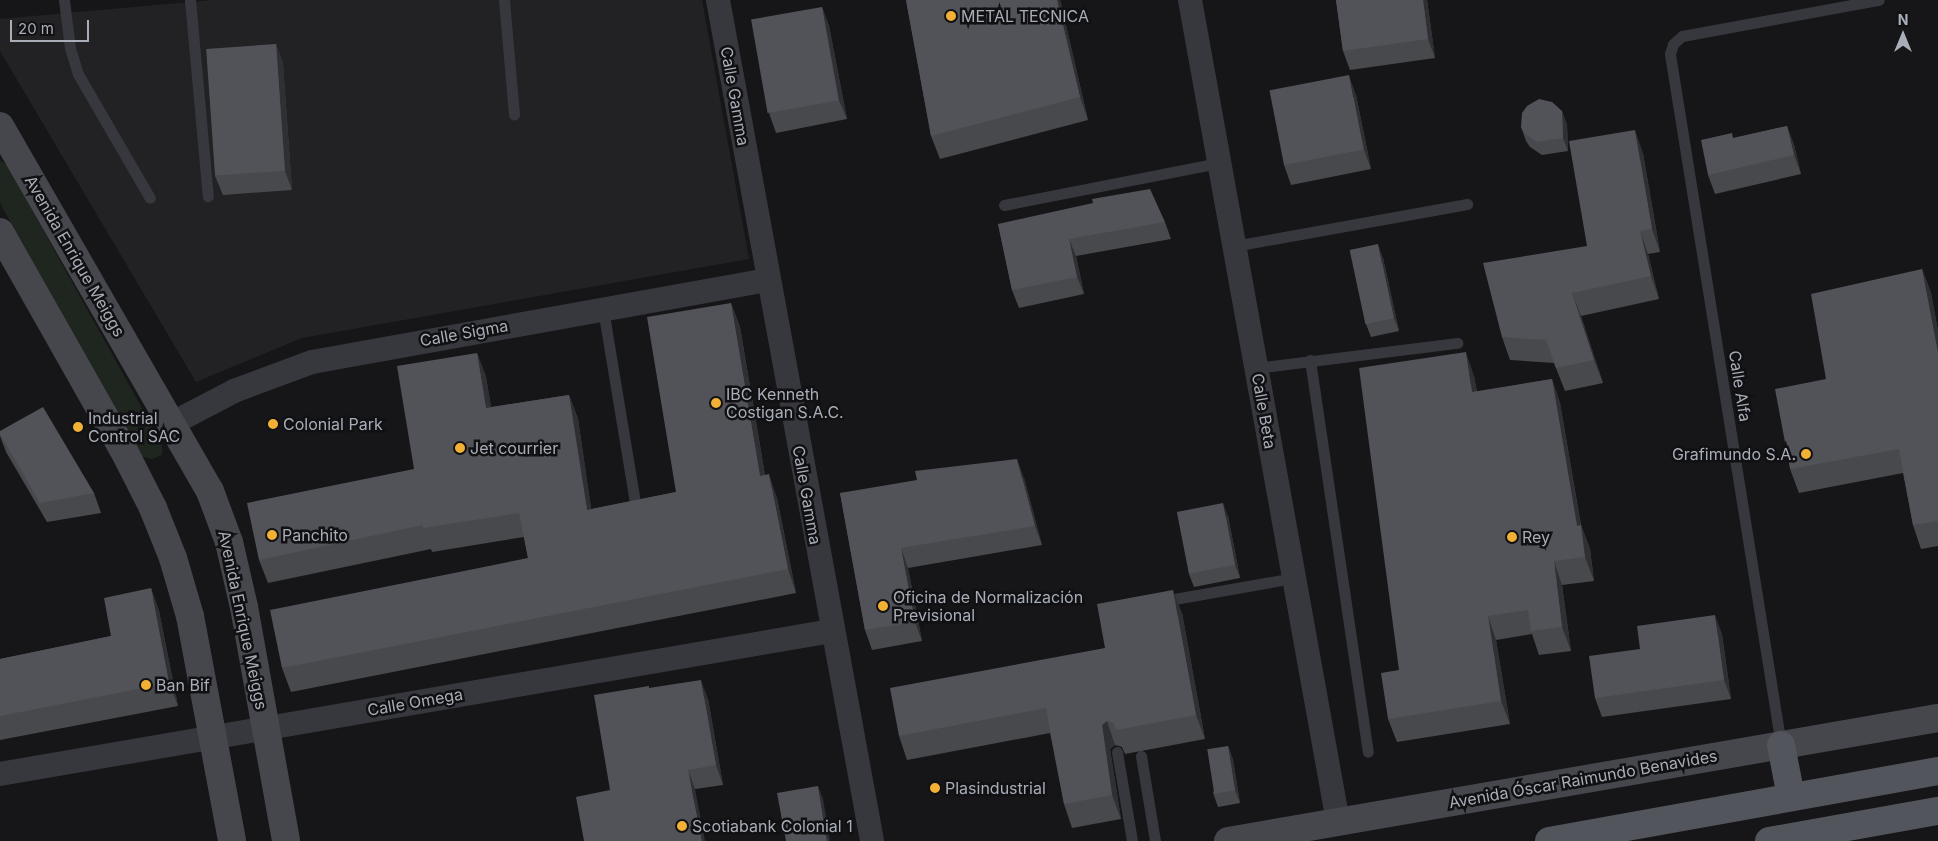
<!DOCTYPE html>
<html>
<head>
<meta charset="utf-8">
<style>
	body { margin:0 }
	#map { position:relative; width:1938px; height:841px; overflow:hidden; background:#161618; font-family:Inter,sans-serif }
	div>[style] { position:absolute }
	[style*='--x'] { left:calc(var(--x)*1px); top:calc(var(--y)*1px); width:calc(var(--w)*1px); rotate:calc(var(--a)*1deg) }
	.built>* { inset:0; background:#222225 }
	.green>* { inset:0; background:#1e261f }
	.lane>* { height:11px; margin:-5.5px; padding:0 5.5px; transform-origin:5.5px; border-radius:5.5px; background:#37383d }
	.street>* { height:24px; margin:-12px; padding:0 12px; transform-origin:12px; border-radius:12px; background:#37383d }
	.secondary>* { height:28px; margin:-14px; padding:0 14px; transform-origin:14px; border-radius:14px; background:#45474d }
	.primary>* { height:28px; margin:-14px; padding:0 14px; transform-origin:14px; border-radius:14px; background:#53555c }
	.wall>* { inset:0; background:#47494d }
	.shaded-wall>* { inset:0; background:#2f3033 }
	.building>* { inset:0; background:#525359; transform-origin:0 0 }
	.dots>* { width:14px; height:14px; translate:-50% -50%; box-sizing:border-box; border:2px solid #111113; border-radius:50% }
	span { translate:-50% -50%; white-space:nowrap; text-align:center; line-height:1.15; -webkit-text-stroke:5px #111113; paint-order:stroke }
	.poi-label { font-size:16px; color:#a8adb8 }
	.left { translate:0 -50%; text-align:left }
	.right { translate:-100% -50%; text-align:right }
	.street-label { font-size:16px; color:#a8adb8 }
	.north { position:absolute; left:1878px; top:10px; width:50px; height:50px; -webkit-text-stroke:4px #111113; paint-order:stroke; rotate:0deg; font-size:14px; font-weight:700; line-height:20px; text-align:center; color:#a8adb8 }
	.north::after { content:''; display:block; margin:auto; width:18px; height:22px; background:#a8adb8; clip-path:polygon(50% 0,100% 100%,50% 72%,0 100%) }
	.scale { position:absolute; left:10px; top:20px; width:79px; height:22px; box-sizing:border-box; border:2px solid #a8adb8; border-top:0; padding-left:6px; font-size:15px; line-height:18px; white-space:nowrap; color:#a8adb8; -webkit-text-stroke:4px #111113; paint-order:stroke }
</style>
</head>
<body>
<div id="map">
	<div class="built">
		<i style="clip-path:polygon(212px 0,702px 0,749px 259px,302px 338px,196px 382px,0 51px,0 19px)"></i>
	</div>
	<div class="green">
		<i style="clip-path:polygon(0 160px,7px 165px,162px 444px,162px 455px,152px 459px,140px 456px,0 203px)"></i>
	</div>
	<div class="lane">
		<i style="--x:64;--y:0;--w:48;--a:82.9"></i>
		<i style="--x:70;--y:48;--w:27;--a:73"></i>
		<i style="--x:78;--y:74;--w:143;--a:59.9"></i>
		<i style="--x:190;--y:0;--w:197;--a:84.8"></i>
		<i style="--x:504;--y:0;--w:115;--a:85"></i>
		<i style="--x:1004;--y:205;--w:219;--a:-11.1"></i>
		<i style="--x:1234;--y:246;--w:237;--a:-10.2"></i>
		<i style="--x:603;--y:309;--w:203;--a:80.6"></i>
		<i style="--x:1310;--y:360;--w:396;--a:81.6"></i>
		<i style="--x:1256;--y:368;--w:203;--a:-7.1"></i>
		<i style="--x:1163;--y:601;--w:133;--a:-10"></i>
		<i style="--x:1781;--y:745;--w:700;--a:-99.13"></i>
		<i style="--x:1670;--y:54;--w:10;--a:-73"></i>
		<i style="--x:1673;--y:44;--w:12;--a:-42"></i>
		<i style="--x:1682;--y:36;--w:200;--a:-10.4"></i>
		<i style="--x:1117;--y:752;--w:90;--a:80.4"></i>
		<i style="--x:1141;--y:756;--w:86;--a:80.6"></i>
	</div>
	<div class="street">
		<i style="--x:718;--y:0;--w:855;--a:79.62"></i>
		<i style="--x:1190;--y:0;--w:835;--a:79.79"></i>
		<i style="--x:171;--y:424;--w:71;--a:-27.6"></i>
		<i style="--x:234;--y:391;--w:83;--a:-20.4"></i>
		<i style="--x:312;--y:362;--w:463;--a:-10.2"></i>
		<i style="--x:0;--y:774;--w:843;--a:-9.76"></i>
	</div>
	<div class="secondary">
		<i style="--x:0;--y:126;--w:421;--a:60.1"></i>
		<i style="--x:210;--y:491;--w:54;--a:69.6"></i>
		<i style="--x:229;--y:542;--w:67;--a:77"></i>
		<i style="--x:244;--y:607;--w:238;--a:79.8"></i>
		<i style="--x:0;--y:232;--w:249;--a:60.5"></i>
		<i style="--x:123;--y:449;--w:66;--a:63"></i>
		<i style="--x:153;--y:508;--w:54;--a:68.2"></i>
		<i style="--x:173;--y:558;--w:60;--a:73.7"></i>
		<i style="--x:190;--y:616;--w:229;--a:79.4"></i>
		<i style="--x:1228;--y:841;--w:721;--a:-9.83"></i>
	</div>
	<div class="primary">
		<i style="--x:1781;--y:745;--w:53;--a:79.1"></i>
		<i style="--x:1549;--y:841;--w:395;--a:-10.2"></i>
		<i style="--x:1769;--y:841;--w:172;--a:-10.1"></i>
	</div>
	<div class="wall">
		<i style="clip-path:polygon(906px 0,1060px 0,1088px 120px,940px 159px,931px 136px)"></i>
		<i style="clip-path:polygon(1336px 0,1427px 0,1435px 58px,1350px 70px,1343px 51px)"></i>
		<i style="clip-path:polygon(822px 7px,829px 26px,847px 119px,776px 133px,769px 113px)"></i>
		<i style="clip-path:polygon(276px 44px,283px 64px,292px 190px,223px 195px,215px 176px)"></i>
		<i style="clip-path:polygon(1356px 95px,1371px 169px,1291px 185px,1284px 165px)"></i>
		<i style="clip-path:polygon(1562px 111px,1567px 125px,1568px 151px,1542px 155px,1530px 147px,1526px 141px,1521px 127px)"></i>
		<i style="clip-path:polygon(1787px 126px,1794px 145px,1801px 174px,1715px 194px,1708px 175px,1734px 138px)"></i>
		<i style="clip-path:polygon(1643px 153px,1660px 252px,1648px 254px,1659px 299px,1581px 316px,1603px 383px,1565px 391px,1554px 363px,1510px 360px,1502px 337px,1587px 246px)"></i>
		<i style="clip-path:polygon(1165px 222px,1171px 239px,1076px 256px,1084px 294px,1019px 308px,1012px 290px,998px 224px)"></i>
		<i style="clip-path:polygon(1383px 258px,1399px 331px,1371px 337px,1366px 324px)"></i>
		<i style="clip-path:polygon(1922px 269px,1931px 293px,1938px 331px,1938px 546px,1921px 549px,1913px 525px,1903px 473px,1799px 493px,1790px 469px,1826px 379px)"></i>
		<i style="clip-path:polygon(731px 303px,740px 327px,765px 475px,777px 498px,796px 593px,291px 692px,282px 668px,528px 558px,524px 537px,432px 552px,431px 549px,268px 583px,259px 560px,414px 469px,477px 353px,486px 377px,491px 407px,569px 395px,578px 419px,591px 509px,676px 492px)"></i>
		<i style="clip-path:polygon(1474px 376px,1477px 392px,1552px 379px,1560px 403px,1581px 525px,1590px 549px,1594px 581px,1562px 585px,1571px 651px,1539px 655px,1532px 634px,1496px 640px,1510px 724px,1397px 742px,1388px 719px,1399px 670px)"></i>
		<i style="clip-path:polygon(0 431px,94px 493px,101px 513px,47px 522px,6px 452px,0 436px)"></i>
		<i style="clip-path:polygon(1024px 478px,1042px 545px,908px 568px,922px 641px,872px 650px,865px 630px,840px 493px)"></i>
		<i style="clip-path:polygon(1228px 516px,1240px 578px,1194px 587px,1189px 574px)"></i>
		<i style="clip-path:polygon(151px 588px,159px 611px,178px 706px,0 740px,0 659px,111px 636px)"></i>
		<i style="clip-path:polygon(1182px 613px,1205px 739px,1125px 754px,1122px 747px,1115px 745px,1110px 749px,1121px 819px,1072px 828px,1064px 804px,1050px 733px,907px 760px,899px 736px,1105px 648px)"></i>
		<i style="clip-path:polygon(1722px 634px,1731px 699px,1602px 717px,1595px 698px,1640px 649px)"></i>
		<i style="clip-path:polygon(650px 688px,708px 699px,723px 785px,695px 789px,610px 790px)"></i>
		<i style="clip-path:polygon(1228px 746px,1233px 760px,1240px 803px,1218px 807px,1213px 793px)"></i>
	</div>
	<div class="shaded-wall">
		<i style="clip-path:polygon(1057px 0,1060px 0,1061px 3px,1088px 120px,1080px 97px)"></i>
		<i style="clip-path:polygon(1423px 0,1427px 0,1435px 58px,1428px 39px)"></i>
		<i style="clip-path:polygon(822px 7px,829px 26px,847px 119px,839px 100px)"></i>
		<i style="clip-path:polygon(276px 44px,283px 64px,292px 190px,285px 171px)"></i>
		<i style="clip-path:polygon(1349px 75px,1356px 95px,1371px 169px,1364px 150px)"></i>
		<i style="clip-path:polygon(1562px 111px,1567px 125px,1568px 151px,1563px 138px)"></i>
		<i style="clip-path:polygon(1787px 126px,1794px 145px,1801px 174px,1794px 155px)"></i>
		<i style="clip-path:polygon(1635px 130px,1643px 153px,1660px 252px,1652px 229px)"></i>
		<i style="clip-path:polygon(1640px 231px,1648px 254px,1659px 299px,1651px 276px)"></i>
		<i style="clip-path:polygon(1069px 239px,1076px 256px,1084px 294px,1077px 277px)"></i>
		<i style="clip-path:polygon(1378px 244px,1383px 258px,1399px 331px,1394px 318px)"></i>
		<i style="clip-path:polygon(1922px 269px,1931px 293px,1938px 331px,1938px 353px)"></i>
		<i style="clip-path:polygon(1572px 293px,1581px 316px,1603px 383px,1594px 360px)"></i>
		<i style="clip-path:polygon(731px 303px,740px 327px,769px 499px,760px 476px)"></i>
		<i style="clip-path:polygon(1466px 352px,1474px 376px,1481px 416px,1472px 392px)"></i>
		<i style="clip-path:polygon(477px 353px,486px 377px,495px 431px,486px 408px)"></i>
		<i style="clip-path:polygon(1552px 379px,1560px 403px,1581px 526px,1590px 549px,1594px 581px,1585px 557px,1577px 526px)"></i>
		<i style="clip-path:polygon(569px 395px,578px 419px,595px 534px,587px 510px)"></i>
		<i style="clip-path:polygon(1017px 459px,1024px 478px,1042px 545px,1035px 526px)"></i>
		<i style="clip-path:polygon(769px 474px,777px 498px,796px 593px,788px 569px)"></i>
		<i style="clip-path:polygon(1223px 503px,1228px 516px,1240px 578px,1235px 565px)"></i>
		<i style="clip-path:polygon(901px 548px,908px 568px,922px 641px,915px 622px)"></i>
		<i style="clip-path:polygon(1554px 561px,1562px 585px,1571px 651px,1562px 627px)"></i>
		<i style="clip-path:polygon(151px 588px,159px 611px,178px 706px,169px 683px)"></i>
		<i style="clip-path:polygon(1173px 590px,1182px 613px,1205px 739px,1196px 715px)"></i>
		<i style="clip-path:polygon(1715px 615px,1722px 634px,1731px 699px,1724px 680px)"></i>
		<i style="clip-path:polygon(1488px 616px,1496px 640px,1510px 724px,1501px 701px)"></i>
		<i style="clip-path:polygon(701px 680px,708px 699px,723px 785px,716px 765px)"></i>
		<i style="clip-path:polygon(1107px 721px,1115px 745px,1110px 749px,1121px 819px,1112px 795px,1102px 725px)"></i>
		<i style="clip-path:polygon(1228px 746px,1233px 760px,1240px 803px,1235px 790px)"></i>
		<i style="clip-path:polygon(688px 770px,695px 789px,705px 841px,702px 841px)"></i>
		<i style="clip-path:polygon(818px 786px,823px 799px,830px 841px,827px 841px)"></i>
	</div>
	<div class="building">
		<i style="clip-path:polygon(906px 0,1057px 0,1080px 97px,931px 136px)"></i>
		<i style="clip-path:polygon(1336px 0,1423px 0,1428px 39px,1343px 51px)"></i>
		<i style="left:822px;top:7px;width:95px;height:72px;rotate:80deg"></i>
		<i style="left:276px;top:44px;width:127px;height:70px;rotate:86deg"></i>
		<i style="left:1349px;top:75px;width:76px;height:81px;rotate:79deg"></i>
		<i style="clip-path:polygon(1539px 99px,1552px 102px,1562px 111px,1563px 138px,1537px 142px,1525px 134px,1521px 127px,1522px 113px,1527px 106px)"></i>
		<i style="clip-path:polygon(1787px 126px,1794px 155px,1708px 175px,1701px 140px,1732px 133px,1733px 138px)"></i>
		<i style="clip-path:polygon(1635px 130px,1652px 229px,1640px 231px,1651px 276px,1572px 293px,1594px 360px,1556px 368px,1546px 340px,1502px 337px,1483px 263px,1587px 246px,1569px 141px)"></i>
		<i style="clip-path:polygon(1150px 189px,1165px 222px,1069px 239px,1077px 277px,1012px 290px,998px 224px,1093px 203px,1092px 199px)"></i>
		<i style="left:1378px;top:244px;width:76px;height:29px;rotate:78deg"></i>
		<i style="clip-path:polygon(1922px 269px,1938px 353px,1938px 521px,1913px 525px,1899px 449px,1790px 469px,1775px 389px,1826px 379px,1811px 294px)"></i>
		<i style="clip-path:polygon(731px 303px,760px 476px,769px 474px,788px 569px,282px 668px,270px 610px,528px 558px,519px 513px,423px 528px,423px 525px,259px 560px,247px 503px,414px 469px,397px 366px,477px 353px,486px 408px,569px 395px,587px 510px,676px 492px,647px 317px)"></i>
		<i style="clip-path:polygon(1466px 352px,1472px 392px,1552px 379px,1577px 526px,1581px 525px,1585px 557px,1554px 561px,1562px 627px,1531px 631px,1528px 610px,1488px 616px,1501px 701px,1388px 719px,1381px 673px,1399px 670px,1359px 368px)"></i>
		<i style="clip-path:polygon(43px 407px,94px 493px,40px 503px,0 434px,0 431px)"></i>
		<i style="clip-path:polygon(1017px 459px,1035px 526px,901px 548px,915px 622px,865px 630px,840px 493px,917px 480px,915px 471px)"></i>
		<i style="left:1223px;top:503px;width:63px;height:47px;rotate:79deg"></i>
		<i style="clip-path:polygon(151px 588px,169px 683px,0 716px,0 659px,111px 636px,104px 598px)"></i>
		<i style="clip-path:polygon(1173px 590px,1196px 715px,1116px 730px,1114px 723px,1107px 721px,1102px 725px,1112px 795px,1064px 804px,1046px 708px,899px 736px,890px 688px,1105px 648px,1097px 604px)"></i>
		<i style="clip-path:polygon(1715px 615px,1724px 680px,1595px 698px,1589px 656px,1640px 649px,1637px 626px)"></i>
		<i style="clip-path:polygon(701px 680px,716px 765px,688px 770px,702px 841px,584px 841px,576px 797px,610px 790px,594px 695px,649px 686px,649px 688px)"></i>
		<i style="left:1228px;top:746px;width:45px;height:21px;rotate:81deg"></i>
		<i style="clip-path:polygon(818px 786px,827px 841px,786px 841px,777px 793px)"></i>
	</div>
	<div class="dots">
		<i style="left:951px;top:16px;background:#f2b134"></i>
		<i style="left:716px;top:403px;background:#f2b134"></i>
		<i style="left:273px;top:424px;background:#f2b134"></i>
		<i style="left:78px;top:427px;background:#f2b134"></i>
		<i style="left:460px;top:448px;background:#f2b134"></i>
		<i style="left:1806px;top:454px;background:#f2b134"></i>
		<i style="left:272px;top:535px;background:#f2b134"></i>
		<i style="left:1512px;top:537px;background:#f2b134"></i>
		<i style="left:883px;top:606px;background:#f2b134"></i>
		<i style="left:146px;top:685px;background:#f2b134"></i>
		<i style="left:935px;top:788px;background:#f2b134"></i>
		<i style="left:682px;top:826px;background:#f2b134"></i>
	</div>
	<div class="poi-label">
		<span class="left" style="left:961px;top:16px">METAL TECNICA</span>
		<span class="left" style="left:726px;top:403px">IBC Kenneth<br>Costigan S.A.C.</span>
		<span class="left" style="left:88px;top:427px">Industrial<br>Control SAC</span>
		<span class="left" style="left:283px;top:424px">Colonial Park</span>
		<span class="left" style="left:470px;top:448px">Jet courrier</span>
		<span class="right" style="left:1796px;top:454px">Grafimundo S.A.</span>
		<span class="left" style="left:282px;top:535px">Panchito</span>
		<span class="left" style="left:1522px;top:537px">Rey</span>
		<span class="left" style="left:893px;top:606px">Oficina de Normalización<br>Previsional</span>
		<span class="left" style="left:156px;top:685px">Ban Bif</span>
		<span class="left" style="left:945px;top:788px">Plasindustrial</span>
		<span class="left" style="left:692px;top:826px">Scotiabank Colonial 1</span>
	</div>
	<div class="street-label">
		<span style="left:735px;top:96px;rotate:80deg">Calle Gamma</span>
		<span style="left:75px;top:256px;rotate:60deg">Avenida Enrique Meiggs</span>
		<span style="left:464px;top:333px;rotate:-10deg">Calle Sigma</span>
		<span style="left:1740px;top:386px;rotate:81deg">Calle Alfa</span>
		<span style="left:1264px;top:411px;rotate:80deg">Calle Beta</span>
		<span style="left:807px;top:495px;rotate:80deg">Calle Gamma</span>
		<span style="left:243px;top:620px;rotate:78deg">Avenida Enrique Meiggs</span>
		<span style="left:415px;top:702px;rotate:-10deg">Calle Omega</span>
		<span style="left:1583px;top:779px;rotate:-10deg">Avenida Óscar Raimundo Benavides</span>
	</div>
	<div class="north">N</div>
	<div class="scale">20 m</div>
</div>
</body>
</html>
